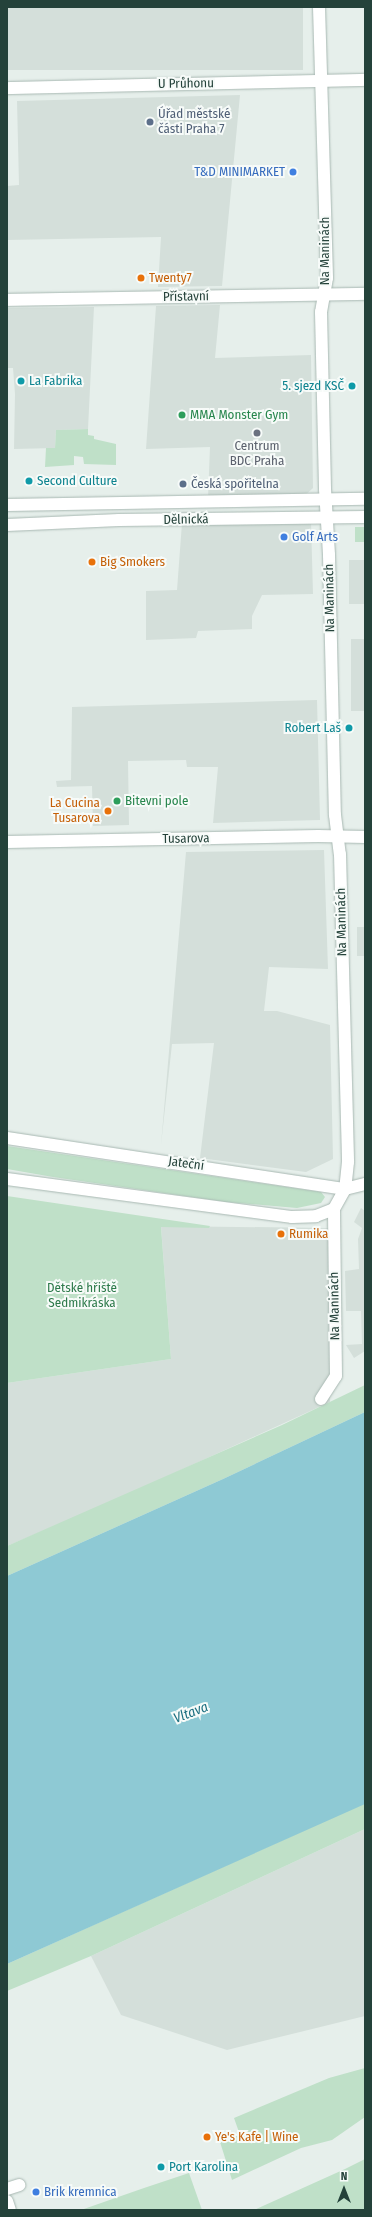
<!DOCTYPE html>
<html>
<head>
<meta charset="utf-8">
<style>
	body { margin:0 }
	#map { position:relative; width:372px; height:2217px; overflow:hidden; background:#e6efeb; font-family:"Fira Sans Condensed",sans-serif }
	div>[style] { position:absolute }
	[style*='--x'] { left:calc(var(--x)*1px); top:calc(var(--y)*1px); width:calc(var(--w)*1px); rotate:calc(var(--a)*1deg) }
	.built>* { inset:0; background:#d4dfda; transform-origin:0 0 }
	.green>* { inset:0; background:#bfe0c8; transform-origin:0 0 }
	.water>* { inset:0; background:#8ec9d4 }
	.roads { filter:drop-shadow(0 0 1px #a8b8b2) drop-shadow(0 0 1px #a8b8b2) }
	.minor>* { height:12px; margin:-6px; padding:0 6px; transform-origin:6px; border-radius:6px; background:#fff }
	.dots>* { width:11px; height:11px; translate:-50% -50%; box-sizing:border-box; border:2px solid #f7fbf9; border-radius:50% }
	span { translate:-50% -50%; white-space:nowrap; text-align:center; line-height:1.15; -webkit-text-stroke:4px #f7fbf9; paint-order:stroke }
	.street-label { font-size:13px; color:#24423a }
	.service-label { font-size:13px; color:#4e5e75 }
	.left { translate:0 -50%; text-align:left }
	.shop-label { font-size:13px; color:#366cbe }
	.right { translate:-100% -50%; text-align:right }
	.food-label { font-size:13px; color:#c56008 }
	.culture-label { font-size:13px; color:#0d838f }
	.leisure-label { font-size:13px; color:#27864d }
	.worship-label { font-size:13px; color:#5b616d }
	.park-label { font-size:13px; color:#2d7a4b }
	.water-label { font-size:14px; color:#1c6f80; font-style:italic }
	.frame { position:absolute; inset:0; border:8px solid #24423a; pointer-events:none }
	.north { position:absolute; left:324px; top:2169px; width:40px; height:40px; -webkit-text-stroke:3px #f7fbf9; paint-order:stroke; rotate:0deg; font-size:11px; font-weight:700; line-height:16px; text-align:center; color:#24423a }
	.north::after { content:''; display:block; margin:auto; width:14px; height:18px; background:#24423a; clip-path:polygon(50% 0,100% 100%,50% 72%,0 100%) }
</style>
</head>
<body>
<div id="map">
	<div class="built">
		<i style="left:7px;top:7px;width:296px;height:63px"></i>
		<i style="clip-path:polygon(240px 95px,222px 286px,158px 287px,161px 237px,7px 240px,7px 186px,19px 185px,17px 101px)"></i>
		<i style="clip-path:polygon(220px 305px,215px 358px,311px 355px,313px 488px,302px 498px,208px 498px,210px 447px,146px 449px,156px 306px)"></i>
		<i style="clip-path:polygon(94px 307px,88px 429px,56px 430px,55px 448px,14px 449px,15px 394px,13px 368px,7px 368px,7px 308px)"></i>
		<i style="clip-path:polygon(311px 522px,313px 594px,262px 595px,252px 616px,252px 629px,198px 631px,196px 638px,146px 640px,146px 591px,177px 590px,182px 523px)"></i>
		<i style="left:349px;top:560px;width:16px;height:44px"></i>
		<i style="left:351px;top:639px;width:14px;height:72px"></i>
		<i style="clip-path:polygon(317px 700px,320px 820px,213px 823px,218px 767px,187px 767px,186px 760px,128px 761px,129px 825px,93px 826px,92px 786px,57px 787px,56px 781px,71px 780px,72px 707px)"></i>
		<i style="clip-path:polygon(324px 850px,328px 969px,269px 967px,264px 1011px,277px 1011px,330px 1025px,333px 1159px,306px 1172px,200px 1158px,214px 1043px,172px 1044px,161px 1145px,186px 852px)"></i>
		<i style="left:357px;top:927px;width:8px;height:29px"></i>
		<i style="clip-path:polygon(361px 1208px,365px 1211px,365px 1351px,354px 1358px,346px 1345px,362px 1344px,361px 1311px,346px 1311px,345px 1271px,359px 1269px,358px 1239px,362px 1228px,354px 1222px)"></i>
		<i style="clip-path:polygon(161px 1226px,328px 1228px,330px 1402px,100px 1507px,7px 1546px,7px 1383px,171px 1359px)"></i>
		<i style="clip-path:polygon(365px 1829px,365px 2016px,227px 2050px,121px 2015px,91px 1956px)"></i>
	</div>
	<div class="green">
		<i style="clip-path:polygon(88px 429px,88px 435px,94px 436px,94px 439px,116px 444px,116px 465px,84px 464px,83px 457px,74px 456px,74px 465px,45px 467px,46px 448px,55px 448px,56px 430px)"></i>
		<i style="left:355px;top:527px;width:10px;height:15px"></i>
		<i style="clip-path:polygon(7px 1146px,321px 1192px,325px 1197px,321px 1203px,297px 1208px,226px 1202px,53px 1177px,7px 1169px)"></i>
		<i style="clip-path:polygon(7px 1196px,210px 1226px,209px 1228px,161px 1227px,171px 1359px,7px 1383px)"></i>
		<i style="clip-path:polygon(365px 1385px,365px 1412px,223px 1479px,7px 1576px,7px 1546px,282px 1425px)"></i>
		<i style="clip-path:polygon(365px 1803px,365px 1829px,91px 1956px,7px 1991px,7px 1964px)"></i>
		<i style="clip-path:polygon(365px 2068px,365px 2117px,332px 2140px,301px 2148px,232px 2180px,220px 2142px,240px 2135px,234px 2118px,329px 2078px)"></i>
		<i style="clip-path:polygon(365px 2159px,365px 2210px,254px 2210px,345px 2169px)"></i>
		<i style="clip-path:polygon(189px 2173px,202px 2210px,81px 2210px,144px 2188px)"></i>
	</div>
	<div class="water">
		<i style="clip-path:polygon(365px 1412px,365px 1804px,7px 1964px,7px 1576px,223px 1479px)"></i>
	</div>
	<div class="roads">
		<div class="minor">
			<i style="--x:319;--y:7;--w:271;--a:88.3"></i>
			<i style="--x:327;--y:278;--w:35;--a:100"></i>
			<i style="--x:321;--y:312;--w:177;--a:88.7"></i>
			<i style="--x:325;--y:489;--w:66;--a:86.5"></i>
			<i style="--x:329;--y:555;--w:260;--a:88.7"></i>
			<i style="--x:335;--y:815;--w:39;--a:83"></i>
			<i style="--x:340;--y:854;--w:308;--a:88.5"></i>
			<i style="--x:348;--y:1162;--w:27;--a:96"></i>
			<i style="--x:345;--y:1189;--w:23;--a:119"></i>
			<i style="--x:7;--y:88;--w:358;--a:-1.3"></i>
			<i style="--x:7;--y:300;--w:358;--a:-1"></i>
			<i style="--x:7;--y:505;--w:358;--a:-1"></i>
			<i style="--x:7;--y:525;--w:112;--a:-2.6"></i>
			<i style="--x:119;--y:520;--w:246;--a:-0.7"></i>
			<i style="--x:7;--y:842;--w:311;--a:-1.1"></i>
			<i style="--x:318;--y:836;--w:47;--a:1.2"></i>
			<i style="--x:7;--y:1138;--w:342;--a:8.6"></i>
			<i style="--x:345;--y:1189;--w:21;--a:-14"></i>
			<i style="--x:7;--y:1179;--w:288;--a:7.6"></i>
			<i style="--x:292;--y:1217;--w:24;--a:-2"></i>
			<i style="--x:316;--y:1216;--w:19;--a:-21"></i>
			<i style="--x:321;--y:1399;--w:27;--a:-57"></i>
			<i style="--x:336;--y:1376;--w:167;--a:-90.7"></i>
			<i style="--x:7;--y:2189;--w:13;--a:-18"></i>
			<i style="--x:7;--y:2201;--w:9;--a:72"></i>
		</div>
	</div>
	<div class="dots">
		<i style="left:150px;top:122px;background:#5c6f8a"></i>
		<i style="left:293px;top:172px;background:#3f7fe0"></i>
		<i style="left:141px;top:278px;background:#e8710a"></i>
		<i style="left:21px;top:381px;background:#0f9aa8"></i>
		<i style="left:352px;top:386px;background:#0f9aa8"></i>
		<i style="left:182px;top:415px;background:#2e9e5b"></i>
		<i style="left:257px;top:433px;background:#6b7280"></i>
		<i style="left:29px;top:481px;background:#0f9aa8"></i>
		<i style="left:183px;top:484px;background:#5c6f8a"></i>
		<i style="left:284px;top:537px;background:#3f7fe0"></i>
		<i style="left:92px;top:562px;background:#e8710a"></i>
		<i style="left:349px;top:728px;background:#0f9aa8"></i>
		<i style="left:117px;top:801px;background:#2e9e5b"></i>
		<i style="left:108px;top:811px;background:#e8710a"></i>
		<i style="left:281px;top:1234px;background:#e8710a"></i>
		<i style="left:207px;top:2137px;background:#e8710a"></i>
		<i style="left:161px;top:2167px;background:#0f9aa8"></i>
		<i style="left:36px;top:2192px;background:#3f7fe0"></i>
	</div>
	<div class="street-label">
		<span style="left:186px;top:84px;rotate:-1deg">U Průhonu</span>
		<span style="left:325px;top:251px;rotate:-90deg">Na Maninách</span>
		<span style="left:186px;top:297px;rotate:-1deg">Přístavní</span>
		<span style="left:186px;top:520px;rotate:-1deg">Dělnická</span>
		<span style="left:330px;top:598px;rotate:-91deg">Na Maninách</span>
		<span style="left:186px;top:839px;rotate:-1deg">Tusarova</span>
		<span style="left:342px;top:922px;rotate:-91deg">Na Maninách</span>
		<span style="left:186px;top:1164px;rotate:8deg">Jateční</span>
		<span style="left:335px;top:1306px;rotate:-91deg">Na Maninách</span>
	</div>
	<div class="service-label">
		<span class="left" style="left:158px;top:122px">Úřad městské<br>části Praha 7</span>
		<span class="left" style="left:191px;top:484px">Česká spořitelna</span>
	</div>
	<div class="shop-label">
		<span class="right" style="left:285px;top:172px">T&amp;D MINIMARKET</span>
		<span class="left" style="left:292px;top:537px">Golf Arts</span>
		<span class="left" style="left:44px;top:2192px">Brik kremnica</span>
	</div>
	<div class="food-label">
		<span class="left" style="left:149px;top:278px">Twenty7</span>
		<span class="left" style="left:100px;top:562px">Big Smokers</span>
		<span class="right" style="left:100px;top:811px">La Cucina<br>Tusarova</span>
		<span class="left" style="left:289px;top:1234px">Rumika</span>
		<span class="left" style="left:215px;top:2137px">Ye's Kafe | Wine</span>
	</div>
	<div class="culture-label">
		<span class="left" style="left:29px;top:381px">La Fabrika</span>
		<span class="right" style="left:344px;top:386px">5. sjezd KSČ</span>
		<span class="left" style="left:37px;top:481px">Second Culture</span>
		<span class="right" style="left:341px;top:728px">Robert Laš</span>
		<span class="left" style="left:169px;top:2167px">Port Karolina</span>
	</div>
	<div class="leisure-label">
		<span class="left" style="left:190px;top:415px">MMA Monster Gym</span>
		<span class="left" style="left:125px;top:801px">Bitevni pole</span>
	</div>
	<div class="worship-label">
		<span style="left:257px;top:454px">Centrum<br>BDC Praha</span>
	</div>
	<div class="park-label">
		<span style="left:82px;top:1296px">Dětské hřiště<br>Sedmikráska</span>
	</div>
	<div class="water-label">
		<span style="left:191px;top:1713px;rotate:-21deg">Vltava</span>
	</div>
	<div class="frame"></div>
	<div class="north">N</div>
</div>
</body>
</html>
